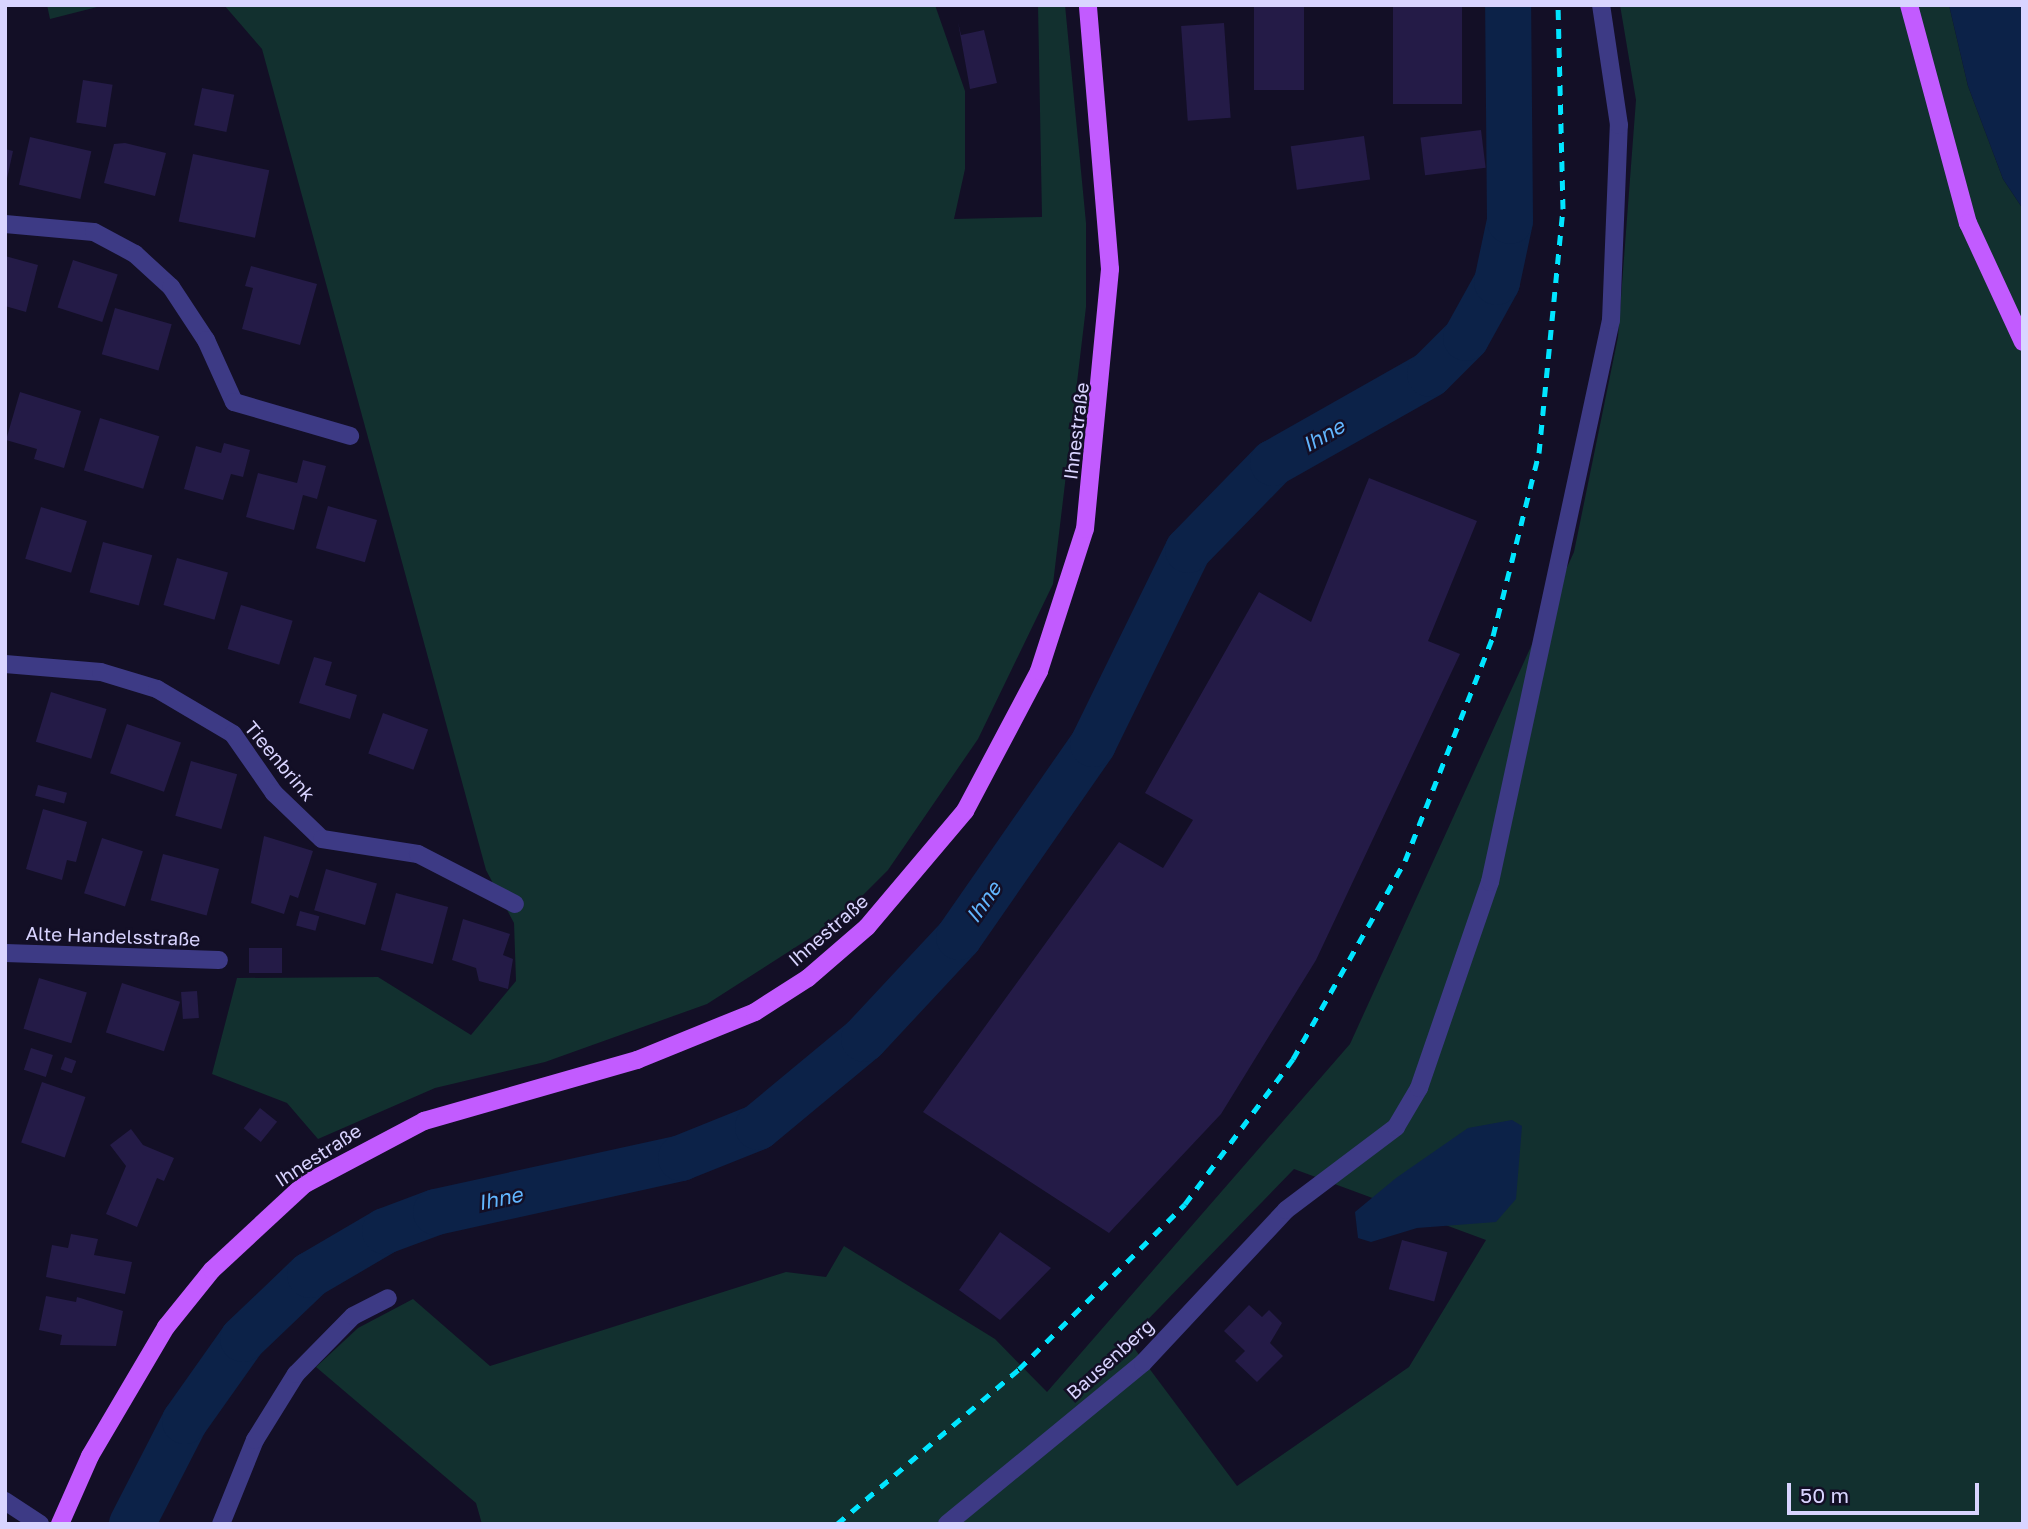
<!DOCTYPE html>
<html>
<head>
<meta charset="utf-8">
<style>
	body { margin:0 }
	#map { position:relative; width:2028px; height:1529px; overflow:hidden; background:#130f26; font-family:"Golos Text",sans-serif }
	div>[style] { position:absolute }
	[style*='--x'] { left:calc(var(--x)*1px); top:calc(var(--y)*1px); width:calc(var(--w)*1px); rotate:calc(var(--a)*1deg) }
	.green>* { inset:0; background:#12302f }
	.water>* { inset:0; background:#0c2248 }
	.river>* { height:46px; margin:-23px; padding:0 23px; transform-origin:23px; border-radius:23px; background:#0c2248 }
	.building>* { inset:0; background:#241b47; transform-origin:0 0 }
	.minor>* { height:18px; margin:-9px; padding:0 9px; transform-origin:9px; border-radius:9px; background:#3d3a85 }
	.major>* { height:18px; margin:-9px; padding:0 9px; transform-origin:9px; border-radius:9px; background:#c25bff }
	.rail>* { height:5px; margin-top:-2.5px; transform-origin:0; background:repeating-linear-gradient(90deg,#00e5ff 0 10px,transparent 0 19px) }
	span { translate:-50% -50%; white-space:nowrap; text-align:center; line-height:1.15; -webkit-text-stroke:5px #130f26; paint-order:stroke }
	.street-label { font-size:19px; color:#d9d4ff }
	.water-label { font-size:21px; color:#62b6ff; font-style:italic }
	.frame { position:absolute; inset:0; border:7px solid #d9d4ff; pointer-events:none }
	.scale { position:absolute; left:1787px; top:1483px; width:192px; height:32px; box-sizing:border-box; border:4px solid #d9d4ff; border-top:0; padding-left:9px; font-size:21px; line-height:24px; white-space:nowrap; color:#d9d4ff; -webkit-text-stroke:5px #130f26; paint-order:stroke }
</style>
</head>
<body>
<div id="map">
	<div class="green">
		<i style="clip-path:polygon(47px 5px,105px 5px,50px 19px)"></i>
		<i style="clip-path:polygon(224px 5px,935px 5px,965px 91px,965px 169px,954px 219px,1042px 217px,1038px 5px,1065px 5px,1086px 223px,1086px 307px,1053px 584px,978px 739px,888px 870px,838px 920px,707px 1004px,545px 1062px,435px 1088px,318px 1139px,287px 1103px,212px 1074px,237px 978px,378px 977px,471px 1035px,516px 981px,514px 923px,486px 870px,262px 49px)"></i>
		<i style="clip-path:polygon(evenodd,1620px 5px,1949px 5px,1968px 86px,2003px 179px,2023px 209px,2023px 1524px,482px 1524px,476px 1503px,316px 1367px,358px 1328px,413px 1299px,490px 1366px,786px 1272px,826px 1277px,844px 1246px,995px 1339px,1047px 1392px,1350px 1044px,1574px 552px,1618px 337px,1636px 100px,1620px 5px,1294px 1169px,1486px 1240px,1409px 1367px,1237px 1486px,1128px 1340px,1294px 1169px)"></i>
	</div>
	<div class="water">
		<i style="clip-path:polygon(1949px 5px,2023px 5px,2023px 209px,2003px 179px,1968px 86px)"></i>
		<i style="clip-path:polygon(1512px 1120px,1522px 1126px,1516px 1199px,1496px 1222px,1417px 1228px,1371px 1242px,1358px 1238px,1355px 1212px,1396px 1178px,1468px 1128px)"></i>
	</div>
	<div class="river">
		<i style="--x:132;--y:1524;--w:116;--a:-62.8"></i>
		<i style="--x:185;--y:1421;--w:100;--a:-54.7"></i>
		<i style="--x:243;--y:1339;--w:93;--a:-43.7"></i>
		<i style="--x:310;--y:1275;--w:87;--a:-30.4"></i>
		<i style="--x:385;--y:1231;--w:54;--a:-20.4"></i>
		<i style="--x:436;--y:1212;--w:251;--a:-12.4"></i>
		<i style="--x:681;--y:1158;--w:83;--a:-21.9"></i>
		<i style="--x:758;--y:1127;--w:138;--a:-39.7"></i>
		<i style="--x:864;--y:1039;--w:139;--a:-47"></i>
		<i style="--x:959;--y:937;--w:235;--a:-55.2"></i>
		<i style="--x:1093;--y:744;--w:216;--a:-63.9"></i>
		<i style="--x:1188;--y:550;--w:122;--a:-45.7"></i>
		<i style="--x:1273;--y:463;--w:180;--a:-29.5"></i>
		<i style="--x:1430;--y:374;--w:51;--a:-45"></i>
		<i style="--x:1466;--y:338;--w:64;--a:-61"></i>
		<i style="--x:1497;--y:282;--w:62;--a:-78"></i>
		<i style="--x:1510;--y:221;--w:216;--a:-90.5"></i>
	</div>
	<div class="building">
		<i style="left:1254px;top:5px;width:50px;height:85px"></i>
		<i style="left:1393px;top:5px;width:69px;height:99px"></i>
		<i style="clip-path:polygon(958px 22px,961px 35px,984px 30px,997px 83px,970px 89px)"></i>
		<i style="left:1224px;top:23px;width:95px;height:43px;rotate:86deg"></i>
		<i style="left:83px;top:80px;width:30px;height:43px;rotate:9deg"></i>
		<i style="left:202px;top:88px;width:33px;height:38px;rotate:12deg"></i>
		<i style="left:1481px;top:130px;width:38px;height:61px;rotate:83deg"></i>
		<i style="left:1364px;top:136px;width:44px;height:74px;rotate:82deg"></i>
		<i style="left:30px;top:137px;width:63px;height:49px;rotate:13deg"></i>
		<i style="clip-path:polygon(125px 143px,166px 153px,155px 196px,104px 183px,114px 144px)"></i>
		<i style="clip-path:polygon(5px 149px,13px 151px,6px 183px,5px 183px)"></i>
		<i style="left:193px;top:154px;width:78px;height:69px;rotate:12deg"></i>
		<i style="clip-path:polygon(5px 256px,38px 265px,26px 312px,5px 306px)"></i>
		<i style="left:73px;top:260px;width:47px;height:50px;rotate:18deg"></i>
		<i style="clip-path:polygon(251px 266px,317px 284px,300px 345px,242px 329px,253px 288px,245px 286px)"></i>
		<i style="left:115px;top:308px;width:59px;height:48px;rotate:16deg"></i>
		<i style="clip-path:polygon(20px 392px,81px 411px,64px 468px,34px 459px,37px 449px,6px 440px)"></i>
		<i style="left:100px;top:418px;width:62px;height:55px;rotate:17deg"></i>
		<i style="clip-path:polygon(224px 443px,250px 450px,243px 477px,231px 474px,223px 500px,184px 489px,196px 446px,221px 453px)"></i>
		<i style="clip-path:polygon(303px 460px,326px 466px,317px 499px,303px 495px,294px 530px,246px 517px,258px 473px,297px 483px)"></i>
		<i style="clip-path:polygon(1369px 478px,1477px 521px,1428px 641px,1460px 654px,1316px 960px,1221px 1114px,1109px 1233px,923px 1112px,1119px 842px,1163px 868px,1193px 820px,1145px 793px,1259px 592px,1311px 622px)"></i>
		<i style="left:328px;top:506px;width:51px;height:44px;rotate:16deg"></i>
		<i style="left:41px;top:507px;width:48px;height:54px;rotate:17deg"></i>
		<i style="left:103px;top:542px;width:51px;height:52px;rotate:15deg"></i>
		<i style="left:177px;top:558px;width:53px;height:49px;rotate:16deg"></i>
		<i style="left:241px;top:605px;width:54px;height:46px;rotate:17deg"></i>
		<i style="clip-path:polygon(314px 657px,332px 662px,325px 685px,357px 695px,350px 719px,299px 703px)"></i>
		<i style="left:51px;top:692px;width:58px;height:52px;rotate:17deg"></i>
		<i style="left:383px;top:713px;width:48px;height:43px;rotate:20deg"></i>
		<i style="left:127px;top:724px;width:57px;height:52px;rotate:19deg"></i>
		<i style="left:191px;top:761px;width:48px;height:57px;rotate:16deg"></i>
		<i style="left:38px;top:785px;width:30px;height:11px;rotate:15deg"></i>
		<i style="clip-path:polygon(43px 809px,87px 822px,76px 862px,67px 860px,62px 880px,26px 869px)"></i>
		<i style="clip-path:polygon(264px 836px,313px 851px,298px 898px,290px 895px,284px 914px,251px 903px)"></i>
		<i style="left:102px;top:838px;width:43px;height:58px;rotate:18deg"></i>
		<i style="left:163px;top:854px;width:58px;height:48px;rotate:15deg"></i>
		<i style="left:326px;top:869px;width:53px;height:43px;rotate:16deg"></i>
		<i style="left:396px;top:893px;width:54px;height:59px;rotate:15deg"></i>
		<i style="left:300px;top:911px;width:20px;height:15px;rotate:15deg"></i>
		<i style="clip-path:polygon(463px 919px,510px 934px,503px 955px,513px 959px,508px 989px,479px 981px,476px 968px,452px 960px)"></i>
		<i style="left:249px;top:948px;width:33px;height:25px"></i>
		<i style="left:39px;top:978px;width:50px;height:53px;rotate:17deg"></i>
		<i style="left:122px;top:983px;width:61px;height:52px;rotate:18deg"></i>
		<i style="left:197px;top:991px;width:27px;height:16px;rotate:86deg"></i>
		<i style="left:31px;top:1048px;width:23px;height:23px;rotate:18deg"></i>
		<i style="left:65px;top:1057px;width:12px;height:13px;rotate:20deg"></i>
		<i style="left:42px;top:1082px;width:46px;height:64px;rotate:19deg"></i>
		<i style="left:260px;top:1108px;width:22px;height:26px;rotate:39deg"></i>
		<i style="clip-path:polygon(131px 1129px,143px 1145px,174px 1158px,164px 1181px,157px 1178px,137px 1227px,106px 1214px,126px 1166px,110px 1145px)"></i>
		<i style="clip-path:polygon(1000px 1232px,1051px 1268px,1000px 1320px,959px 1290px)"></i>
		<i style="clip-path:polygon(71px 1234px,98px 1239px,94px 1255px,132px 1262px,125px 1294px,46px 1277px,52px 1245px,68px 1248px)"></i>
		<i style="left:1402px;top:1240px;width:47px;height:51px;rotate:15deg"></i>
		<i style="clip-path:polygon(46px 1296px,76px 1302px,77px 1297px,123px 1311px,116px 1346px,60px 1345px,62px 1335px,39px 1330px)"></i>
		<i style="clip-path:polygon(1249px 1305px,1262px 1317px,1269px 1310px,1282px 1323px,1270px 1343px,1283px 1356px,1257px 1382px,1235px 1361px,1245px 1351px,1224px 1331px)"></i>
	</div>
	<div class="minor">
		<i style="--x:5;--y:224;--w:89;--a:5.1"></i>
		<i style="--x:94;--y:232;--w:47;--a:28.2"></i>
		<i style="--x:135;--y:254;--w:49;--a:42.5"></i>
		<i style="--x:171;--y:287;--w:64;--a:56.6"></i>
		<i style="--x:206;--y:340;--w:68;--a:65.7"></i>
		<i style="--x:234;--y:402;--w:121;--a:16.3"></i>
		<i style="--x:5;--y:664;--w:96;--a:4.8"></i>
		<i style="--x:101;--y:672;--w:59;--a:16.9"></i>
		<i style="--x:157;--y:689;--w:88;--a:30.6"></i>
		<i style="--x:233;--y:734;--w:72;--a:55.2"></i>
		<i style="--x:274;--y:793;--w:66;--a:43.8"></i>
		<i style="--x:322;--y:839;--w:97;--a:8.9"></i>
		<i style="--x:418;--y:854;--w:109;--a:27.3"></i>
		<i style="--x:5;--y:953;--w:214;--a:1.9"></i>
		<i style="--x:5;--y:1501;--w:42;--a:33.3"></i>
		<i style="--x:221;--y:1524;--w:91;--a:-68"></i>
		<i style="--x:255;--y:1440;--w:78;--a:-58.2"></i>
		<i style="--x:296;--y:1374;--w:81;--a:-45.5"></i>
		<i style="--x:353;--y:1316;--w:39;--a:-27"></i>
		<i style="--x:947;--y:1524;--w:254;--a:-39.4"></i>
		<i style="--x:1143;--y:1363;--w:209;--a:-46.9"></i>
		<i style="--x:1286;--y:1210;--w:138;--a:-37"></i>
		<i style="--x:1396;--y:1127;--w:45;--a:-59.5"></i>
		<i style="--x:1419;--y:1088;--w:218;--a:-71"></i>
		<i style="--x:1490;--y:882;--w:575;--a:-77.85"></i>
		<i style="--x:1611;--y:320;--w:195;--a:-87.7"></i>
		<i style="--x:1619;--y:125;--w:121;--a:-98.5"></i>
	</div>
	<div class="major">
		<i style="--x:1909;--y:5;--w:226;--a:74.9"></i>
		<i style="--x:1968;--y:223;--w:131;--a:65.2"></i>
		<i style="--x:60;--y:1524;--w:74;--a:-66.2"></i>
		<i style="--x:90;--y:1456;--w:150;--a:-59.5"></i>
		<i style="--x:166;--y:1327;--w:73;--a:-51.1"></i>
		<i style="--x:212;--y:1270;--w:127;--a:-42.8"></i>
		<i style="--x:305;--y:1184;--w:135;--a:-27.9"></i>
		<i style="--x:424;--y:1121;--w:222;--a:-16"></i>
		<i style="--x:637;--y:1060;--w:127;--a:-22.1"></i>
		<i style="--x:755;--y:1012;--w:63;--a:-32.7"></i>
		<i style="--x:808;--y:978;--w:78;--a:-40.8"></i>
		<i style="--x:867;--y:927;--w:152;--a:-49.8"></i>
		<i style="--x:965;--y:811;--w:158;--a:-62.1"></i>
		<i style="--x:1039;--y:671;--w:149;--a:-72.1"></i>
		<i style="--x:1085;--y:529;--w:261;--a:-84.5"></i>
		<i style="--x:1110;--y:269;--w:265;--a:-94.8"></i>
	</div>
	<div class="rail">
		<i style="--x:837;--y:1524;--w:239;--a:-40.4"></i>
		<i style="--x:1019;--y:1369;--w:234;--a:-44.8"></i>
		<i style="--x:1185;--y:1204;--w:181;--a:-53.3"></i>
		<i style="--x:1293;--y:1059;--w:227;--a:-60.5"></i>
		<i style="--x:1405;--y:861;--w:242;--a:-68.6"></i>
		<i style="--x:1493;--y:636;--w:189;--a:-75.9"></i>
		<i style="--x:1539;--y:453;--w:245;--a:-84.4"></i>
		<i style="--x:1563;--y:209;--w:204;--a:-91.4"></i>
	</div>
	<div class="street-label">
		<span style="left:1076px;top:431px;rotate:-83deg">Ihnestraße</span>
		<span style="left:280px;top:761px;rotate:50deg">Tieenbrink</span>
		<span style="left:828px;top:930px;rotate:-41deg">Ihnestraße</span>
		<span style="left:113px;top:936px;rotate:2deg">Alte Handelsstraße</span>
		<span style="left:318px;top:1155px;rotate:-33deg">Ihnestraße</span>
		<span style="left:1110px;top:1359px;rotate:-42deg">Bausenberg</span>
	</div>
	<div class="water-label">
		<span style="left:1323px;top:435px;rotate:-30deg">Ihne</span>
		<span style="left:983px;top:902px;rotate:-55deg">Ihne</span>
		<span style="left:500px;top:1198px;rotate:-12deg">Ihne</span>
	</div>
	<div class="frame"></div>
	<div class="scale">50 m</div>
</div>
</body>
</html>
